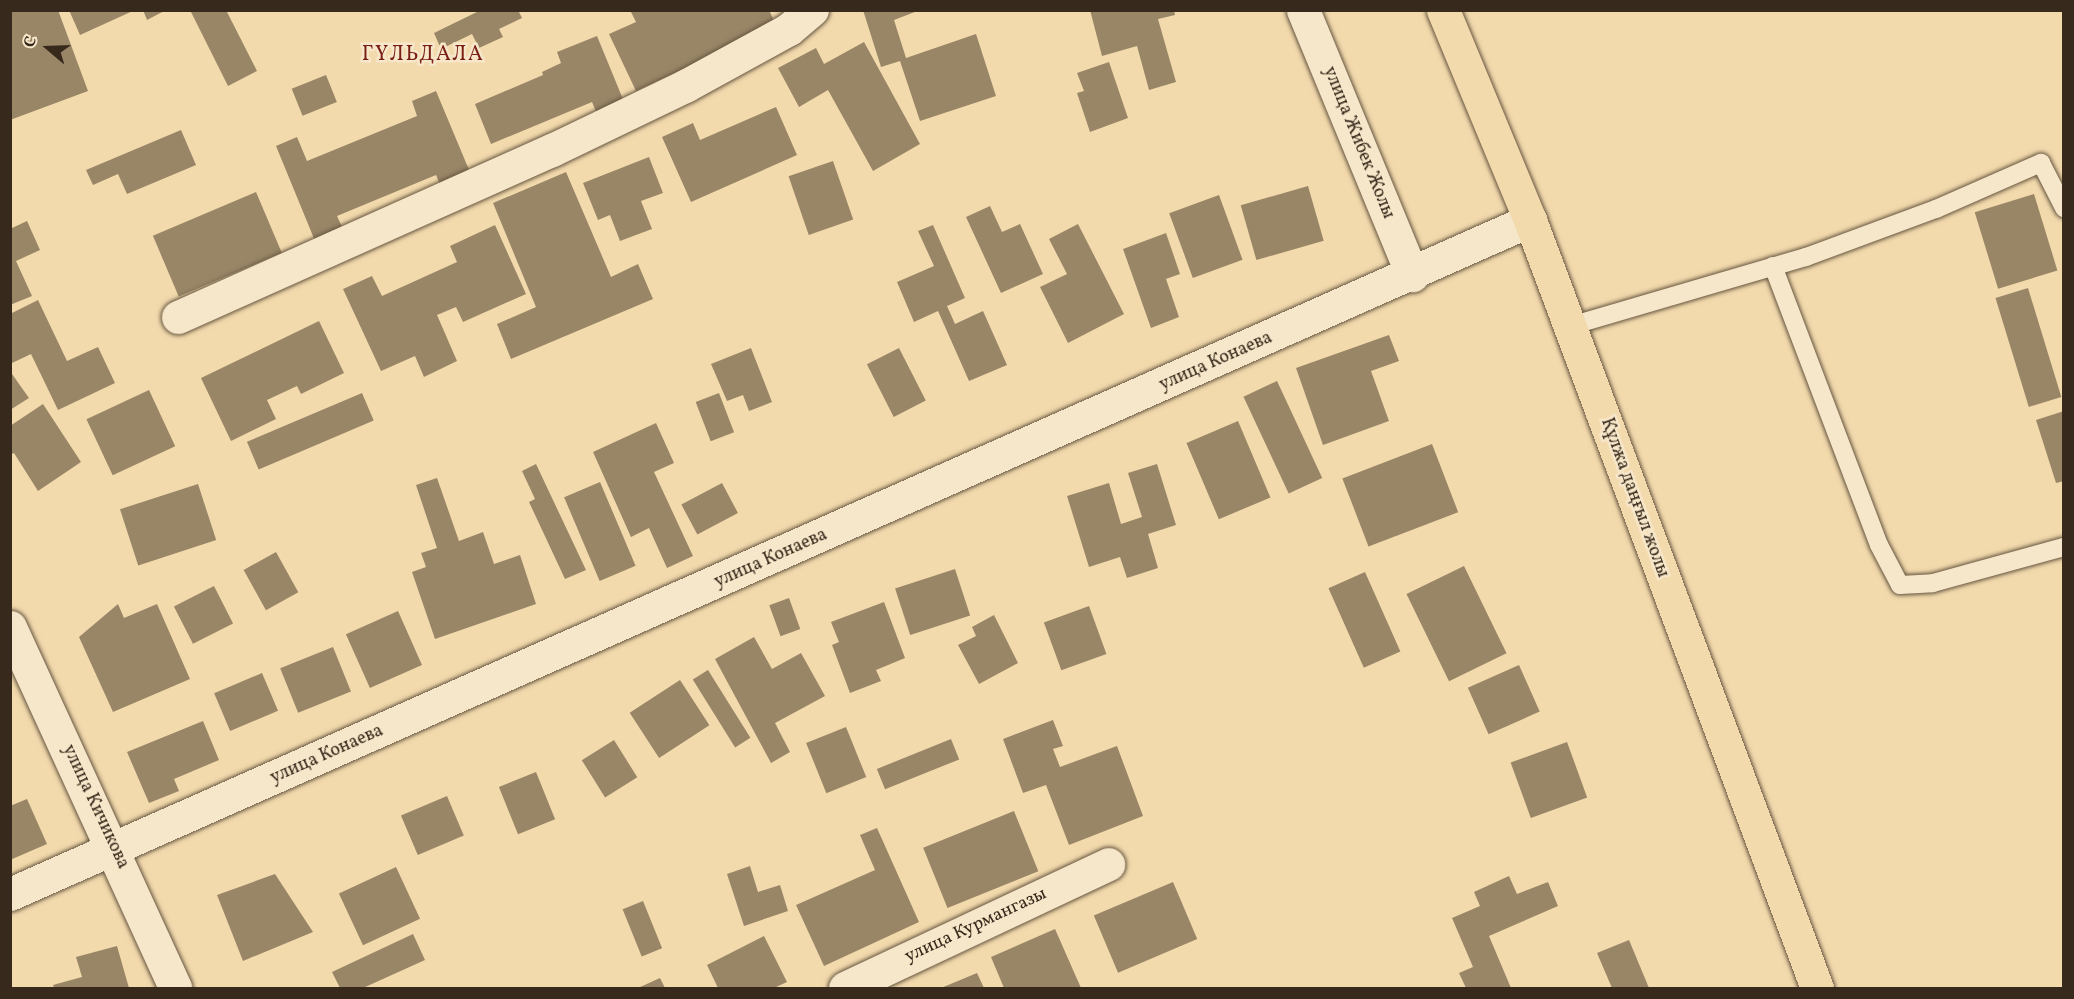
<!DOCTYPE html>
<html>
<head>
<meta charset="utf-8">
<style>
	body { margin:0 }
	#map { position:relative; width:2074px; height:999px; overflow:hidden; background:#f3daad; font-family:Vollkorn,serif }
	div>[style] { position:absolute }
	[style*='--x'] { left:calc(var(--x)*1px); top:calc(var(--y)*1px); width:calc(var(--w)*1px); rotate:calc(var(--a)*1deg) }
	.building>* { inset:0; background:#998667; transform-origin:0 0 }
	.roads { filter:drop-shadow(0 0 2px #665640) drop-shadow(0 0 2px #665640) }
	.service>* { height:18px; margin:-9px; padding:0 9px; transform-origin:9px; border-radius:9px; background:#f7e7ca }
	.minor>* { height:33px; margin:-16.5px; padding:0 16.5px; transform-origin:16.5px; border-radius:16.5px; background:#f7e7ca }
	.primary>* { height:33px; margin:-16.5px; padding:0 16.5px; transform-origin:16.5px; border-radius:16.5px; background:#f3daad }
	span { translate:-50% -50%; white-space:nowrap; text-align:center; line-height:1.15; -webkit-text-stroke:5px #f7e7ca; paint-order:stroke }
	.street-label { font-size:18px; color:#372a1c }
	.quarter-label { font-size:21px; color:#7a1f14; letter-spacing:1.5px }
	.frame { position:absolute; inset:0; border:12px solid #372a1c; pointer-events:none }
	.north { position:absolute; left:18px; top:18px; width:60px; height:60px; -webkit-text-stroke:4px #f7e7ca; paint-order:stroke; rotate:289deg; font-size:16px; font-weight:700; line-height:24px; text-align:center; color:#372a1c }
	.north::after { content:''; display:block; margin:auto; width:21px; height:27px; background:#372a1c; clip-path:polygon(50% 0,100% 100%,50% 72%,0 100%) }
</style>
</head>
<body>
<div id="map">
	<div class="building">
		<i style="clip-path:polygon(10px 10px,58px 10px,88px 91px,10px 120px)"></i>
		<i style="clip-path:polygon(69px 10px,135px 10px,80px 35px)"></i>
		<i style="clip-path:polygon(143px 10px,166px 10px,147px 20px)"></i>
		<i style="clip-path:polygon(190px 10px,226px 10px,257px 71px,228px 86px)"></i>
		<i style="clip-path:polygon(481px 10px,518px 10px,522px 18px,499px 29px,503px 37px,479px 48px,472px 34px,441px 49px,434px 33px)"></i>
		<i style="clip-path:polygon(630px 10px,769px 10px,776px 25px,636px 91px,609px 34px,636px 22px)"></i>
		<i style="clip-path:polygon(863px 10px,920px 10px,894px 20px,906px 58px,976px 34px,996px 96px,920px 121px,900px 61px,881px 67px)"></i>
		<i style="clip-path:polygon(1090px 10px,1174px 10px,1175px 15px,1158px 19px,1176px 82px,1149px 90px,1137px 46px,1102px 56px)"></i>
		<i style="clip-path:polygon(597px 36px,627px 109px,600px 121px,592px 102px,491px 144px,475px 104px,543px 75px,542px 72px,561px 63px,557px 52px)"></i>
		<i style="clip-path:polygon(864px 42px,920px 144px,873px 171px,828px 90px,799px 107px,778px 68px,816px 48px,824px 64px)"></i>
		<i style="clip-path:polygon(1109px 62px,1128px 118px,1090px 132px,1077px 93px,1084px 91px,1077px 73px)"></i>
		<i style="left:326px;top:75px;width:29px;height:37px;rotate:68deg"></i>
		<i style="clip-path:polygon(436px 91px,472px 177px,442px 189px,436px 175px,337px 216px,343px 229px,315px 241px,276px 146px,297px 137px,307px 161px,417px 116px,412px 101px)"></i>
		<i style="clip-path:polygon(776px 107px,797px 155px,691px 202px,662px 137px,693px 123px,700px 140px)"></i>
		<i style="clip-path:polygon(181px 130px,196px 165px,127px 194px,118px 174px,93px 185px,86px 170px)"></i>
		<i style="clip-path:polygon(649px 157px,663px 193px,641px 201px,652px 229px,620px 241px,610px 215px,598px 220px,583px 183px)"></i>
		<i style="left:833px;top:161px;width:62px;height:47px;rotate:71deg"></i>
		<i style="clip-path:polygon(566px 172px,611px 277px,638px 264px,653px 299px,511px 359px,497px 324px,536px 307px,493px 203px)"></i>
		<i style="left:1308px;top:186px;width:57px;height:70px;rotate:74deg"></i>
		<i style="left:256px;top:192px;width:66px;height:112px;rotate:67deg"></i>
		<i style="left:2034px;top:194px;width:80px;height:62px;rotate:73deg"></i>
		<i style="left:1219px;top:195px;width:69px;height:53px;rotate:70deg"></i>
		<i style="clip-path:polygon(990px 206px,1002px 232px,1020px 224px,1043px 274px,1001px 293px,966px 217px)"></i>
		<i style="clip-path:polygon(27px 221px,40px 250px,16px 261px,32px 296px,10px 305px,10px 229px)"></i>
		<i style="clip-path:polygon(1078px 224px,1124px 314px,1068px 343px,1040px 287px,1067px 274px,1049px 239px)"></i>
		<i style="clip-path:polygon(495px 225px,526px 294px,463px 322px,456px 307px,437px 315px,457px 361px,424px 377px,415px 356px,381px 371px,343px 289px,372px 276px,382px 296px,457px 262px,450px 246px)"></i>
		<i style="clip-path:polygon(933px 225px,965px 298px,947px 306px,955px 324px,983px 311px,1007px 365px,969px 381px,938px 311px,914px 322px,897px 282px,934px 266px,918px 231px)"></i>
		<i style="clip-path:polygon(1166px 233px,1180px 274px,1166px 279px,1179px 317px,1151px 328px,1123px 249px)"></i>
		<i style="left:2028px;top:288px;width:114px;height:34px;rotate:73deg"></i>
		<i style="clip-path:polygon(38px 300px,67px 361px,98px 347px,115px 383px,58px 410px,31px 354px,10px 364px,10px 314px)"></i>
		<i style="clip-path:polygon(319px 321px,344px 373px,301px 394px,297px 386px,267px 400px,276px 419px,231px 441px,201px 378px)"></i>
		<i style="clip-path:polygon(1389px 335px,1399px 361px,1371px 371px,1389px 421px,1323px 445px,1296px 368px)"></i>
		<i style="clip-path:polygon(751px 348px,772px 402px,749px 411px,743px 395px,727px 401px,711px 364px)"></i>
		<i style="left:899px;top:348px;width:59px;height:36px;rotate:63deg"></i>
		<i style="clip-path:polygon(12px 374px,29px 398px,10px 410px,10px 375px)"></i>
		<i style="left:1277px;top:381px;width:107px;height:37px;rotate:65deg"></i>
		<i style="left:149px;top:390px;width:62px;height:69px;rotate:65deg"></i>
		<i style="left:362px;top:393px;width:30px;height:125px;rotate:67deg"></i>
		<i style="left:719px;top:393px;width:42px;height:25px;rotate:69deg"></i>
		<i style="clip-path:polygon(43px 404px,81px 462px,38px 491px,14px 453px,10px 455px,10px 426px)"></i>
		<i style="clip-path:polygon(2064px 411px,2064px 481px,2056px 483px,2036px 420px)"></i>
		<i style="left:1238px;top:421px;width:83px;height:56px;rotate:67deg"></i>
		<i style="clip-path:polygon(656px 423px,674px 463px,654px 472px,693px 556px,667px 568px,649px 528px,631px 537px,593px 452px)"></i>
		<i style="left:1432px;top:444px;width:73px;height:96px;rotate:69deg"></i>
		<i style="clip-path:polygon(536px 464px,586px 570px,565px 579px,529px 502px,535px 499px,522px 471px)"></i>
		<i style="clip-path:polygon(1157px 464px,1176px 525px,1148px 534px,1158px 568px,1127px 578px,1120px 557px,1089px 567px,1067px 496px,1109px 483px,1121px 524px,1142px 517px,1128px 473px)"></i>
		<i style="clip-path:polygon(437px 478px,459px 541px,483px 532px,494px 564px,520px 555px,536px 604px,435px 639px,412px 572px,426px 567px,421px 553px,437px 548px,416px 485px)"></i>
		<i style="left:600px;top:482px;width:91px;height:39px;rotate:67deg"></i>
		<i style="left:722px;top:483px;width:34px;height:46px;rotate:62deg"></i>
		<i style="left:198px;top:484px;width:59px;height:82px;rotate:72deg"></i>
		<i style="left:276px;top:552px;width:46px;height:37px;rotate:61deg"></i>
		<i style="left:1464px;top:566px;width:97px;height:64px;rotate:64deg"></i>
		<i style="left:955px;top:569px;width:49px;height:63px;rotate:72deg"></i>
		<i style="left:1365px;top:572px;width:87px;height:40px;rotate:66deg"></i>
		<i style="left:214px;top:586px;width:42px;height:45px;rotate:63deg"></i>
		<i style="left:789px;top:598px;width:33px;height:21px;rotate:70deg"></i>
		<i style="clip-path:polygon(884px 602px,905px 658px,876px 670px,881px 681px,850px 693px,832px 645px,839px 642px,831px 622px)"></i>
		<i style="clip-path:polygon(118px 604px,124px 618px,157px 604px,190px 679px,113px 712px,79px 637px)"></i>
		<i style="left:1089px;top:606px;width:51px;height:48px;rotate:70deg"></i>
		<i style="left:398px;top:611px;width:59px;height:57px;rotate:66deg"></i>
		<i style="clip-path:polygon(994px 615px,1018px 663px,979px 684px,958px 645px,976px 636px,972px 627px)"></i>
		<i style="clip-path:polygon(754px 637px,772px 669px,801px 653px,825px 696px,775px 723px,790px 752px,771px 763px,715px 659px)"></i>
		<i style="left:333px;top:647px;width:48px;height:57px;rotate:68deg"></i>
		<i style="left:1519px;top:665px;width:51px;height:56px;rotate:66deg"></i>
		<i style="left:708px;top:670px;width:80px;height:18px;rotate:58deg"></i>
		<i style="left:262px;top:673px;width:41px;height:52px;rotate:67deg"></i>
		<i style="left:680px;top:680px;width:54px;height:60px;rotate:57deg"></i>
		<i style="clip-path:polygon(1053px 720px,1063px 746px,1053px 749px,1060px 767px,1117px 746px,1143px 816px,1069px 845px,1046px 785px,1023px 793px,1003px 739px)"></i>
		<i style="clip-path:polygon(203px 721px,219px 760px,174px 779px,179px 791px,149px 803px,127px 752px)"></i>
		<i style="left:846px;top:727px;width:54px;height:43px;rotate:68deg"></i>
		<i style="left:951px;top:739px;width:22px;height:80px;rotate:68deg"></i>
		<i style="left:614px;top:740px;width:44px;height:38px;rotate:58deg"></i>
		<i style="left:1567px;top:742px;width:59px;height:60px;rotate:70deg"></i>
		<i style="left:536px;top:772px;width:51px;height:40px;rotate:68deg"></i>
		<i style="left:447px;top:796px;width:43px;height:50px;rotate:67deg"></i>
		<i style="clip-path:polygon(27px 799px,47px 844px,10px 860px,10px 806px)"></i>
		<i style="left:1014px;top:811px;width:65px;height:98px;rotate:68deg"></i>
		<i style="clip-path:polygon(877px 828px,919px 922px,824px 966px,796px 905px,875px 870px,860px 835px)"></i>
		<i style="clip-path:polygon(750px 866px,758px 892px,780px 885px,788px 911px,744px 926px,727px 874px)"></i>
		<i style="left:396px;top:867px;width:57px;height:63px;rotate:65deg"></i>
		<i style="clip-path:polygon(275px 874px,313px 932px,243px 961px,217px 895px)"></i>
		<i style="clip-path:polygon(1509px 876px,1517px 894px,1548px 882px,1558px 906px,1489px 936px,1511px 988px,1466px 988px,1459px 973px,1473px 967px,1452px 918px,1480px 906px,1474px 892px)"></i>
		<i style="left:1173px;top:882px;width:62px;height:86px;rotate:67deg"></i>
		<i style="left:643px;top:901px;width:51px;height:22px;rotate:68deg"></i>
		<i style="clip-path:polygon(1055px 929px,1081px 988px,1004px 988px,991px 957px)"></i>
		<i style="clip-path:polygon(413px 934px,425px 960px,363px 988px,340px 988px,332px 972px)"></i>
		<i style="clip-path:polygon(764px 936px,787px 982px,774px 988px,718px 988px,707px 965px)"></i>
		<i style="clip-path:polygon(1629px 940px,1649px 988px,1612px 988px,1597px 953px)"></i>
		<i style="clip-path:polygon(117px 946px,129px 988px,54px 988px,53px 985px,82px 977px,76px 957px)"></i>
		<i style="clip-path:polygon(977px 973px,984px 988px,941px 988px)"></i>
		<i style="clip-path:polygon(660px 978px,665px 988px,638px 988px)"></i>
	</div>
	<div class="roads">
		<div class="service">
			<i style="--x:1773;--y:266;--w:298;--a:69.2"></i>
			<i style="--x:1879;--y:545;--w:45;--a:62.3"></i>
			<i style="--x:1900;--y:585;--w:33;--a:-3"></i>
			<i style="--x:1933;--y:583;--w:136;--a:-15.4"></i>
			<i style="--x:1570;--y:326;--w:246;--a:-16.3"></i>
			<i style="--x:1806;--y:257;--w:139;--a:-20.3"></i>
			<i style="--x:1936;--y:209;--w:115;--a:-23.7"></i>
			<i style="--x:2041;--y:163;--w:51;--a:62.9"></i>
		</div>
		<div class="minor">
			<i style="--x:1303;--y:10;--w:287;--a:67.6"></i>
			<i style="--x:178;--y:317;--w:410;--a:-24.1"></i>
			<i style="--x:552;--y:150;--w:148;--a:-25.7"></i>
			<i style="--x:685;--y:86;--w:119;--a:-28.7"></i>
			<i style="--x:789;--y:29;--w:30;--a:-40"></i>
			<i style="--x:10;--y:627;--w:397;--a:65.4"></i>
			<i style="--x:10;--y:894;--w:1663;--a:-23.91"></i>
			<i style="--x:845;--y:988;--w:291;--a:-25.2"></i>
		</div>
		<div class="primary">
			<i style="--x:1443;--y:10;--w:227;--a:67.5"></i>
			<i style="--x:1530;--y:220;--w:820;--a:69.51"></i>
		</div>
	</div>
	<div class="street-label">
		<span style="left:1358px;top:143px;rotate:68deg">улица Жибек Жолы</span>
		<span style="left:1216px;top:362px;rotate:-24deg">улица Конаева</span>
		<span style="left:1634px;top:498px;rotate:70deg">Құлжа даңғыл жолы</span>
		<span style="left:771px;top:559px;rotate:-24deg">улица Конаева</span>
		<span style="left:327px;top:755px;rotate:-24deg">улица Конаева</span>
		<span style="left:95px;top:807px;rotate:65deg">улица Кичикова</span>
		<span style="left:976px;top:926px;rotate:-25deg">улица Курмангазы</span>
	</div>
	<div class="quarter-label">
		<span style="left:423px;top:55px">ГҮЛЬДАЛА</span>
	</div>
	<div class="frame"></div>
	<div class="north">С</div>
</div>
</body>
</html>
